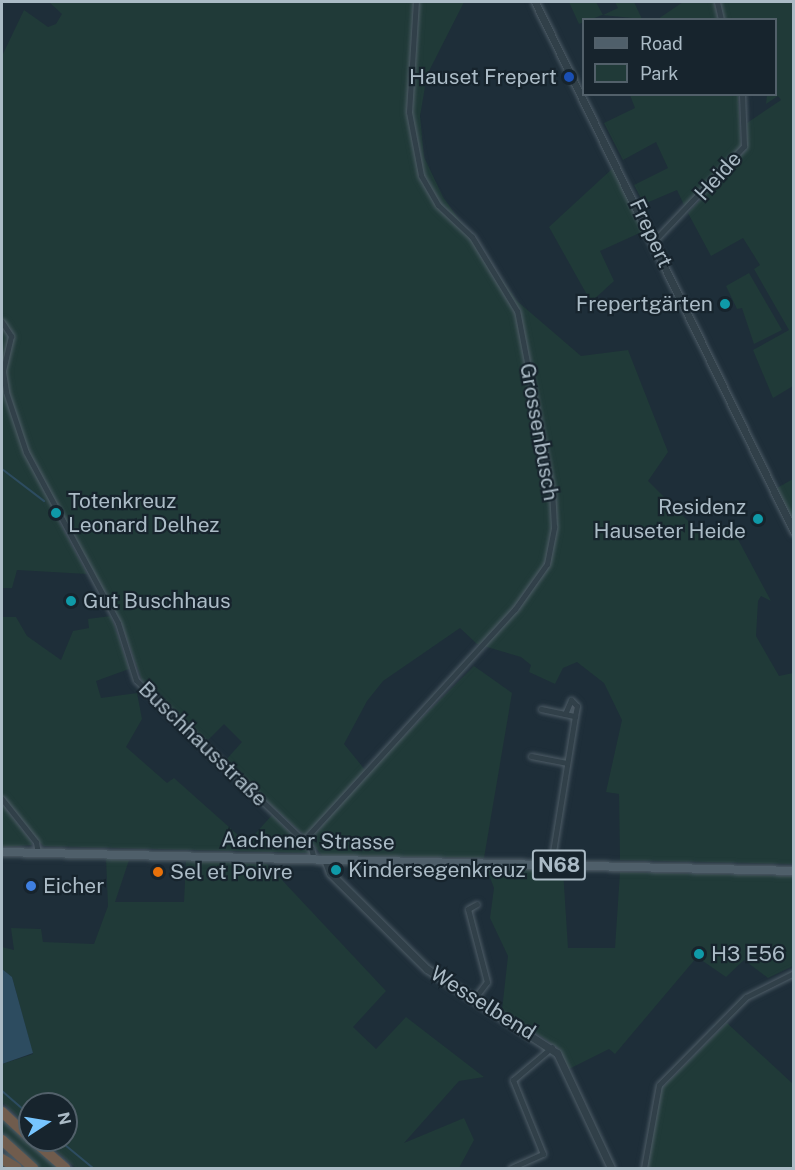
<!DOCTYPE html>
<html>
<head>
<meta charset="utf-8">
<style>
	body { margin:0 }
	#map { position:relative; width:795px; height:1170px; overflow:hidden; background:#1e2e39; font-family:"Public Sans",sans-serif }
	div>[style] { position:absolute }
	[style*='--x'] { left:calc(var(--x)*1px); top:calc(var(--y)*1px); width:calc(var(--w)*1px); rotate:calc(var(--a)*1deg) }
	.green>* { inset:0; background:#203a38 }
	.water>* { inset:0; background:#2d4c60 }
	.stream>* { height:2px; margin:-1px; padding:0 1px; transform-origin:1px; border-radius:1px; background:#2d4c60 }
	.roads { filter:drop-shadow(0 0 2px #4f5d67) drop-shadow(0 0 2px #4f5d67) }
	.minor>* { height:5px; margin:-2.5px; padding:0 2.5px; transform-origin:2.5px; border-radius:2.5px; background:#314049 }
	.tertiary>* { height:7px; margin:-3.5px; padding:0 3.5px; transform-origin:3.5px; border-radius:3.5px; background:#314049 }
	.primary>* { height:8px; margin:-4px; padding:0 4px; transform-origin:4px; border-radius:4px; background:#4f5f6a }
	.motorway>* { height:10px; margin:-5px; padding:0 5px; transform-origin:5px; border-radius:5px; background:#705c4d }
	.dots>* { width:16px; height:16px; translate:-50% -50%; box-sizing:border-box; border:3px solid #17242d; border-radius:50% }
	span { translate:-50% -50%; white-space:nowrap; text-align:center; line-height:1.15; -webkit-text-stroke:4.5px #17242d; paint-order:stroke }
	.shield-label span { padding:2px 4px; background:#17242d; border:2px solid; border-radius:4px; -webkit-text-stroke-width:0 }
	.shield-label { font-size:20px; color:#abbbc6; font-weight:700 }
	.poi-label { font-size:21px; color:#abbbc6 }
	.right { translate:-100% -50%; text-align:right }
	.left { translate:0 -50%; text-align:left }
	.street-label { font-size:21px; color:#abbbc6 }
	.frame { position:absolute; inset:0; border:3px solid #abbbc6; pointer-events:none }
	.legend { position:absolute; left:582px; top:18px; width:195px; height:78px; box-sizing:border-box; background:#17242d; border:2px solid #52606a; margin:0; padding:8px 10px; list-style:none; font-size:18px; color:#abbbc6 }
	.legend li { display:flex; align-items:center; gap:12px; height:30px }
	.legend b { width:30px; border:2px solid #52606a }
	.north { position:absolute; left:18px; top:1092px; width:60px; height:60px; box-sizing:border-box; background:#17242d; border:2px solid #52606a; border-radius:50%; rotate:78deg; font-size:16px; font-weight:700; line-height:24px; text-align:center; color:#abbbc6 }
	.north::after { content:''; display:block; margin:auto; width:21px; height:27px; background:#77c5ff; clip-path:polygon(50% 0,100% 100%,50% 72%,0 100%) }
</style>
</head>
<body>
<div id="map">
	<div class="green">
		<i style="clip-path:polygon(49px 2px,464px 2px,427px 75px,420px 116px,424px 157px,443px 197px,517px 301px,581px 356px,628px 350px,668px 452px,648px 481px,703px 536px,733px 530px,771px 601px,761px 596px,758px 601px,756px 636px,779px 676px,793px 673px,793px 864px,620px 860px,619px 794px,606px 792px,622px 720px,604px 683px,577px 662px,563px 668px,555px 684px,529px 672px,531px 665px,521px 657px,477px 644px,460px 628px,383px 681px,367px 701px,344px 744px,366px 771px,308px 835px,303px 834px,224px 762px,242px 742px,224px 724px,204px 744px,144px 686px,121px 622px,57px 506px,56px 516px,87px 574px,17px 570px,12px 588px,2px 588px,2px 56px,24px 10px,48px 27px,56px 24px,62px 14px)"></i>
		<i style="clip-path:polygon(569px 2px,596px 2px,603px 15px,618px 8px,615px 2px,634px 2px,642px 19px,602px 15px,579px 24px)"></i>
		<i style="clip-path:polygon(683px 2px,714px 2px,718px 19px,658px 19px)"></i>
		<i style="clip-path:polygon(720px 2px,793px 2px,793px 386px,773px 398px,753px 350px,789px 330px,754px 269px,760px 265px,743px 238px,711px 256px,688px 213px,746px 150px,747px 123px,781px 100px,778px 96px,766px 104px,767px 95px,776px 94px,776px 20px,724px 19px)"></i>
		<i style="clip-path:polygon(630px 95px,738px 95px,741px 146px,685px 207px,677px 190px,644px 204px,634px 185px,668px 168px,656px 142px,623px 160px,604px 123px,635px 108px)"></i>
		<i style="clip-path:polygon(613px 168px,644px 231px,600px 251px,614px 281px,591px 302px,549px 227px)"></i>
		<i style="clip-path:polygon(749px 273px,782px 330px,754px 344px,742px 308px,737px 309px,726px 286px)"></i>
		<i style="clip-path:polygon(793px 479px,794px 518px,792px 519px,777px 488px)"></i>
		<i style="clip-path:polygon(111px 616px,129px 669px,96px 681px,101px 698px,137px 693px,142px 719px,126px 747px,167px 783px,174px 778px,247px 843px,272px 815px,310px 853px,44px 846px,39px 842px,2px 795px,2px 617px,16px 617px,27px 636px,61px 660px,73px 631px,89px 628px,88px 619px)"></i>
		<i style="clip-path:polygon(474px 666px,512px 693px,484px 858px,322px 856px,310px 840px,367px 773px)"></i>
		<i style="clip-path:polygon(2px 804px,31px 841px,32px 845px,2px 847px)"></i>
		<i style="clip-path:polygon(106px 859px,129px 860px,115px 902px,184px 902px,186px 860px,267px 864px,386px 991px,353px 1027px,376px 1049px,406px 1017px,484px 1077px,459px 1081px,404px 1143px,464px 1118px,474px 1140px,459px 1168px,76px 1168px,45px 1140px,66px 1140px,66px 1104px,30px 1104px,30px 1127px,2px 1102px,2px 1064px,33px 1054px,12px 977px,2px 969px,2px 947px,14px 950px,11px 928px,41px 929px,43px 942px,94px 944px,108px 906px)"></i>
		<i style="clip-path:polygon(486px 867px,563px 870px,568px 948px,615px 948px,620px 872px,793px 876px,793px 966px,768px 978px,744px 960px,726px 977px,697px 957px,615px 1054px,609px 1049px,569px 1069px,558px 1048px,502px 1010px,508px 956px,490px 918px,494px 888px)"></i>
		<i style="clip-path:polygon(727px 1023px,793px 1084px,793px 1168px,642px 1168px,657px 1093px)"></i>
		<i style="clip-path:polygon(2px 1117px,59px 1168px,39px 1168px,2px 1135px)"></i>
	</div>
	<div class="water">
		<i style="clip-path:polygon(2px 969px,12px 977px,33px 1053px,2px 1064px)"></i>
	</div>
	<div class="stream">
		<i style="--x:2;--y:469;--w:53;--a:37.3"></i>
		<i style="--x:2;--y:1091;--w:37;--a:41"></i>
		<i style="--x:59;--y:1140;--w:44;--a:39.5"></i>
	</div>
	<div class="roads">
		<div class="minor">
			<i style="--x:717;--y:2;--w:18;--a:77"></i>
			<i style="--x:654;--y:241;--w:131;--a:-46.5"></i>
			<i style="--x:744;--y:146;--w:52;--a:-92.2"></i>
			<i style="--x:2;--y:322;--w:17;--a:57"></i>
			<i style="--x:11;--y:336;--w:37;--a:103"></i>
			<i style="--x:3;--y:372;--w:20;--a:81"></i>
			<i style="--x:6;--y:392;--w:63;--a:71.6"></i>
			<i style="--x:26;--y:452;--w:194;--a:61.7"></i>
			<i style="--x:118;--y:623;--w:60;--a:72.5"></i>
			<i style="--x:136;--y:680;--w:243;--a:43.8"></i>
			<i style="--x:311;--y:848;--w:11;--a:75"></i>
			<i style="--x:541;--y:709;--w:35;--a:12"></i>
			<i style="--x:575;--y:716;--w:150;--a:99.2"></i>
			<i style="--x:565;--y:714;--w:15;--a:-67"></i>
			<i style="--x:571;--y:700;--w:8;--a:45"></i>
			<i style="--x:577;--y:706;--w:10;--a:101"></i>
			<i style="--x:531;--y:756;--w:36;--a:11"></i>
			<i style="--x:2;--y:799;--w:55;--a:51.7"></i>
			<i style="--x:36;--y:842;--w:11;--a:80"></i>
			<i style="--x:303;--y:841;--w:314;--a:-47.6"></i>
			<i style="--x:515;--y:609;--w:55;--a:-54.6"></i>
			<i style="--x:547;--y:564;--w:38;--a:-79"></i>
			<i style="--x:554;--y:527;--w:35;--a:-93"></i>
			<i style="--x:552;--y:492;--w:184;--a:-100.9"></i>
			<i style="--x:517;--y:311;--w:87;--a:-121.3"></i>
			<i style="--x:472;--y:237;--w:47;--a:-136.7"></i>
			<i style="--x:438;--y:205;--w:34;--a:-120"></i>
			<i style="--x:421;--y:175;--w:64;--a:-100.8"></i>
			<i style="--x:409;--y:112;--w:110;--a:-86.4"></i>
			<i style="--x:474;--y:999;--w:21;--a:-53"></i>
			<i style="--x:487;--y:982;--w:75;--a:-104.6"></i>
			<i style="--x:468;--y:909;--w:10;--a:-29"></i>
			<i style="--x:511;--y:1168;--w:35;--a:-24"></i>
			<i style="--x:543;--y:1154;--w:80;--a:-112.1"></i>
			<i style="--x:513;--y:1080;--w:51;--a:-40.2"></i>
			<i style="--x:644;--y:1168;--w:84;--a:-79.8"></i>
			<i style="--x:659;--y:1085;--w:124;--a:-45.3"></i>
			<i style="--x:746;--y:997;--w:54;--a:-26.6"></i>
		</div>
		<div class="tertiary">
			<i style="--x:535;--y:2;--w:590;--a:63.96"></i>
			<i style="--x:325;--y:859;--w:15;--a:70"></i>
			<i style="--x:330;--y:873;--w:136;--a:44.7"></i>
			<i style="--x:427;--y:969;--w:155;--a:32.9"></i>
			<i style="--x:557;--y:1053;--w:127;--a:64.8"></i>
		</div>
		<div class="primary">
			<i style="--x:2;--y:852;--w:792;--a:1.37"></i>
		</div>
		<div class="motorway">
			<i style="--x:2;--y:1112;--w:38;--a:43"></i>
			<i style="--x:2;--y:1140;--w:42;--a:42.1"></i>
			<i style="--x:33;--y:1140;--w:43;--a:41.2"></i>
			<i style="--x:2;--y:1159;--w:17;--a:31"></i>
		</div>
	</div>
	<div class="dots">
		<i style="left:569px;top:77px;background:#1a4fb4"></i>
		<i style="left:725px;top:304px;background:#0f9aa8"></i>
		<i style="left:56px;top:513px;background:#0f9aa8"></i>
		<i style="left:758px;top:519px;background:#0f9aa8"></i>
		<i style="left:71px;top:601px;background:#0f9aa8"></i>
		<i style="left:336px;top:870px;background:#0f9aa8"></i>
		<i style="left:158px;top:872px;background:#e8710a"></i>
		<i style="left:31px;top:886px;background:#3f7fe0"></i>
		<i style="left:699px;top:954px;background:#0f9aa8"></i>
	</div>
	<div class="shield-label">
		<span style="left:559px;top:865px">N68</span>
	</div>
	<div class="poi-label">
		<span class="right" style="left:557px;top:77px">Hauset Frepert</span>
		<span class="right" style="left:713px;top:304px">Frepertgärten</span>
		<span class="left" style="left:68px;top:513px">Totenkreuz<br>Leonard Delhez</span>
		<span class="right" style="left:746px;top:519px">Residenz<br>Hauseter Heide</span>
		<span class="left" style="left:83px;top:601px">Gut Buschhaus</span>
		<span class="left" style="left:348px;top:870px">Kindersegenkreuz</span>
		<span class="left" style="left:170px;top:872px">Sel et Poivre</span>
		<span class="left" style="left:43px;top:886px">Eicher</span>
		<span class="left" style="left:711px;top:954px">H3 E56</span>
	</div>
	<div class="street-label">
		<span style="left:718px;top:176px;rotate:-48deg">Heide</span>
		<span style="left:651px;top:233px;rotate:65deg">Frepert</span>
		<span style="left:539px;top:432px;rotate:80deg">Grossenbusch</span>
		<span style="left:203px;top:744px;rotate:44deg">Buschhausstraße</span>
		<span style="left:308px;top:841px;rotate:1deg">Aachener Strasse</span>
		<span style="left:483px;top:1003px;rotate:32deg">Wesselbend</span>
	</div>
	<div class="frame"></div>
	<ul class="legend">
	<li><b style="height:8px;background:#4f5f6a"></b>Road</li>
	<li><b style="height:16px;background:#203a38"></b>Park</li>
	</ul>
	<div class="north">N</div>
</div>
</body>
</html>
